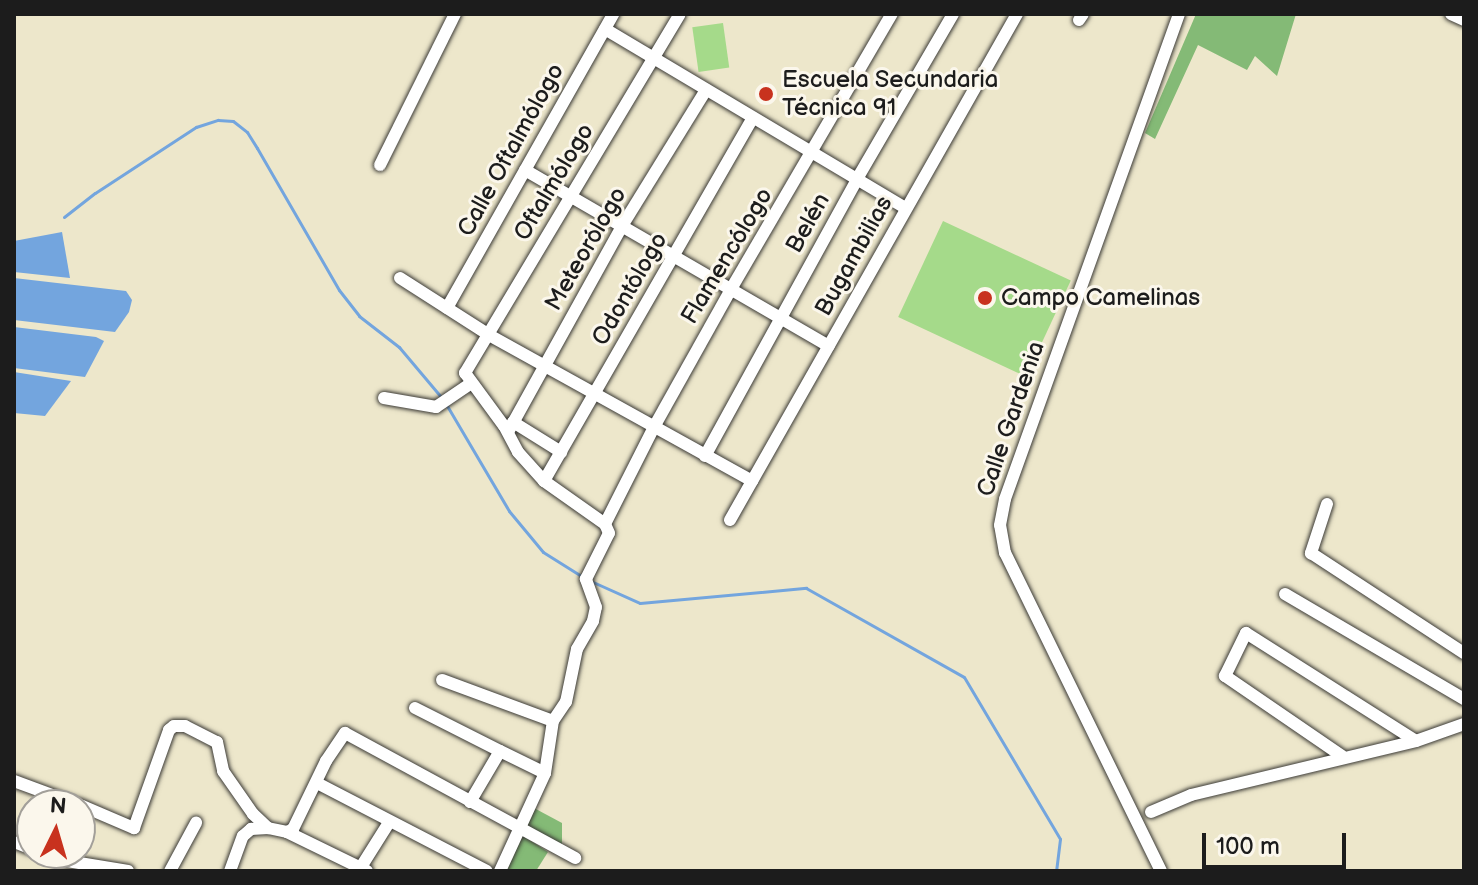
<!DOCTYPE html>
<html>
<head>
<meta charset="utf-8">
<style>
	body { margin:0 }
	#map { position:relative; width:1478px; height:885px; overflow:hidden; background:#ede7cb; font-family:"Balsamiq Sans",sans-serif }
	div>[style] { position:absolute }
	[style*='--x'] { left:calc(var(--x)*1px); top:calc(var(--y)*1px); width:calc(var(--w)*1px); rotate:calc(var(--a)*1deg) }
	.green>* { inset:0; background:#a5da8a; transform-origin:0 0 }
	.forest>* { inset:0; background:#84ba76 }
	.water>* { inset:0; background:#73a5de }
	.stream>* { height:3px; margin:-1.5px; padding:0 1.5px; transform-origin:1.5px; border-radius:1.5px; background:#73a5de }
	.roads { filter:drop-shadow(0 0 2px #3b3a36) drop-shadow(0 0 2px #3b3a36) }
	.minor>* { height:12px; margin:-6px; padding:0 6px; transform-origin:6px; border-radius:6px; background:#fff }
	.dots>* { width:22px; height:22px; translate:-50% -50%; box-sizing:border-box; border:4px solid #fbf7ec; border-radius:50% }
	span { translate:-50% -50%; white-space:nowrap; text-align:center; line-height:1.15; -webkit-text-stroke:6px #fbf7ec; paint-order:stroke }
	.poi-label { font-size:24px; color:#1c1c1c }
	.left { translate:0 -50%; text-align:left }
	.street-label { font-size:24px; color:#1c1c1c }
	.frame { position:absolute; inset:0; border:16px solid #1c1c1c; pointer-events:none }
	.north { position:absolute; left:16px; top:789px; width:80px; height:80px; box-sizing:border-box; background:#fbf7ec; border:2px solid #a29f99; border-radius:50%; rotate:5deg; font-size:22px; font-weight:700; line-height:32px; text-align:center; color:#1c1c1c }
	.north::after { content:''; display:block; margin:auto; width:28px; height:36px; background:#c8321e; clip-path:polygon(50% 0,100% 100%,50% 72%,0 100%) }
	.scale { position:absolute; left:1202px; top:833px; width:144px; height:36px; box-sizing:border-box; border:4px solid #1c1c1c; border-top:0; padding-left:10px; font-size:24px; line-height:28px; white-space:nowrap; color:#1c1c1c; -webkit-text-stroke:6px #fbf7ec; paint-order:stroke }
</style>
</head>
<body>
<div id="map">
	<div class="green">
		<i style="left:723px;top:23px;width:45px;height:31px;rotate:82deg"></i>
		<i style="left:943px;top:221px;width:141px;height:106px;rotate:25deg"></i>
	</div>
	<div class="forest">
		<i style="clip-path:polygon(1196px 14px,1296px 14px,1277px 76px,1255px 56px,1247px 70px,1198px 45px,1155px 139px,1145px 133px)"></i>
		<i style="clip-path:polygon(534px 808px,562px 823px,562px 846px,525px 826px)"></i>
		<i style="clip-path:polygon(522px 835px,548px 852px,536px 871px,507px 871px)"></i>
	</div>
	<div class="water">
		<i style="clip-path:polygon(62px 232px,70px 278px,14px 272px,14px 241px)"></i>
		<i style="clip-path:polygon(14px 278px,126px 291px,132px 300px,129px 312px,115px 332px,14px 320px)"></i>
		<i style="clip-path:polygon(14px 327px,96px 337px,104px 341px,85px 377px,14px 368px)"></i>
		<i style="clip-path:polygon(14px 372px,71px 381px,45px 416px,14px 413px)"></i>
	</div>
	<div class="stream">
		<i style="--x:64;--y:217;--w:39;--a:-38"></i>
		<i style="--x:95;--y:193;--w:121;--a:-33.2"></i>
		<i style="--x:196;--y:127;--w:23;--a:-18"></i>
		<i style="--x:218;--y:120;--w:15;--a:4"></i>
		<i style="--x:233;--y:121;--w:18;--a:38"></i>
		<i style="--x:247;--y:132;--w:19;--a:58"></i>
		<i style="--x:257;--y:148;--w:164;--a:60"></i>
		<i style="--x:339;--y:290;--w:33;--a:52"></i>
		<i style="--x:359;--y:316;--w:51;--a:37.8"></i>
		<i style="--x:399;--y:347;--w:67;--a:49.9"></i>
		<i style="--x:446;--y:404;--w:124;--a:59.5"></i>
		<i style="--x:509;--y:511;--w:53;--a:50.3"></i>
		<i style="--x:543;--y:552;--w:47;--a:32"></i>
		<i style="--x:593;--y:582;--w:51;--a:24.1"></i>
		<i style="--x:640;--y:603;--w:167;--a:-5.2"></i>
		<i style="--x:806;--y:588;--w:181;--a:29.4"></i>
		<i style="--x:964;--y:677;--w:188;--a:59.3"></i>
		<i style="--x:1060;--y:839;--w:32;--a:97"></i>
	</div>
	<div class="roads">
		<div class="minor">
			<i style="--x:1451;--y:14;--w:14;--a:25"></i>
			<i style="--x:1079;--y:20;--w:7;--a:-56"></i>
			<i style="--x:605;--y:29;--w:349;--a:30.8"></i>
			<i style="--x:380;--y:165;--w:169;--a:-63.6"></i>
			<i style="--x:525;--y:170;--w:351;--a:30.1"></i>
			<i style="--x:400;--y:278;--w:106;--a:32.6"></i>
			<i style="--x:489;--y:335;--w:301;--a:29"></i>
			<i style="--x:447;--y:308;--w:338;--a:-60.5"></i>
			<i style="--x:384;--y:398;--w:53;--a:9.8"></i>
			<i style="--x:436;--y:407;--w:41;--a:-34.1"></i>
			<i style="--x:513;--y:422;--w:57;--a:32"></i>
			<i style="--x:508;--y:432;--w:235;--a:-61"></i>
			<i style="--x:622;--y:226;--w:160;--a:-58.3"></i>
			<i style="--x:705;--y:456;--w:316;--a:-61.2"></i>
			<i style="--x:857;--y:179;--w:191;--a:-59.8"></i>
			<i style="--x:544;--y:481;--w:419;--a:-60.1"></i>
			<i style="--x:1327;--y:504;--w:52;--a:108.1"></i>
			<i style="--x:1311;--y:553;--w:183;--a:33.2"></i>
			<i style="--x:730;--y:520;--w:582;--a:-60.44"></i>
			<i style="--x:605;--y:524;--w:109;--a:-63.2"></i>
			<i style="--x:654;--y:427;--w:158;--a:-60.8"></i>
			<i style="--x:731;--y:289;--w:319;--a:-59.7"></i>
			<i style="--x:1285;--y:594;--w:208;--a:30.4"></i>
			<i style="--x:442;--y:680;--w:118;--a:20.3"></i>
			<i style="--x:415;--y:708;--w:95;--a:26.8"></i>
			<i style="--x:1342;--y:756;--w:142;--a:-145.6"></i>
			<i style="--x:1225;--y:676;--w:48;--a:-64"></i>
			<i style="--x:1246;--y:633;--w:201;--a:32.4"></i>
			<i style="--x:14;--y:781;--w:69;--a:20.3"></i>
			<i style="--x:317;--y:783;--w:191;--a:27.4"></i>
			<i style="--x:470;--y:802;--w:59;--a:-59.5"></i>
			<i style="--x:500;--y:751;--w:50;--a:26.1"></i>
			<i style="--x:545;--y:773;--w:53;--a:-81.3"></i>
			<i style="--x:553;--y:721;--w:23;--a:-56"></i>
			<i style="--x:566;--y:702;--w:54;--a:-78.3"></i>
			<i style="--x:577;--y:649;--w:32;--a:-60"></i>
			<i style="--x:593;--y:621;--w:14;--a:-78"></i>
			<i style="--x:596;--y:607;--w:30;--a:-110"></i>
			<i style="--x:586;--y:579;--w:51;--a:-63.4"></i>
			<i style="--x:609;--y:533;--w:10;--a:-114"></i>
			<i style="--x:605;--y:524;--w:75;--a:-144.8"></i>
			<i style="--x:544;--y:481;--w:39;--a:-132"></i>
			<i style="--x:518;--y:452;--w:30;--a:-118"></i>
			<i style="--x:504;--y:426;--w:66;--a:-126.3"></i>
			<i style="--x:465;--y:373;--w:418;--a:-59.1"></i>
			<i style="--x:80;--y:805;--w:59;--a:23.1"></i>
			<i style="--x:134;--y:828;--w:104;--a:-70.3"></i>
			<i style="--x:169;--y:730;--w:6;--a:-39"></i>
			<i style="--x:174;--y:726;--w:11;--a:0"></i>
			<i style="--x:185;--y:726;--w:36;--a:27"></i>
			<i style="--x:217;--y:742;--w:30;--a:78"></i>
			<i style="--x:223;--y:771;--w:52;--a:55.1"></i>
			<i style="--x:253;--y:814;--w:21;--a:43"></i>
			<i style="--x:268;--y:828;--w:19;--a:12"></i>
			<i style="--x:287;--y:832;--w:89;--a:26"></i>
			<i style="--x:1151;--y:812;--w:43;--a:-23"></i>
			<i style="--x:1191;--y:795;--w:231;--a:-13.5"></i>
			<i style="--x:1416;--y:741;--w:51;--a:-19.5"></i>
			<i style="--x:287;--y:832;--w:7;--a:-27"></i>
			<i style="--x:293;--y:829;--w:76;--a:-64.1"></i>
			<i style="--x:326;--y:761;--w:34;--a:-56"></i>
			<i style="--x:345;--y:733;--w:262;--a:28.5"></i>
			<i style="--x:14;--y:842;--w:19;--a:21"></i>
			<i style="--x:43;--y:853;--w:19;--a:21"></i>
			<i style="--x:61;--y:860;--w:68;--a:9.3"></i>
			<i style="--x:361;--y:867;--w:54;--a:-57.8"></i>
			<i style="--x:170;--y:871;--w:55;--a:-61.6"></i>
			<i style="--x:230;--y:871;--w:37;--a:-70"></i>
			<i style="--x:243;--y:836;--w:11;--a:-41"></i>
			<i style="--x:251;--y:829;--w:17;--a:-3"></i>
			<i style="--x:500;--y:871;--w:108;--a:-65.3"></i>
			<i style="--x:1161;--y:871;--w:354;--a:-116.1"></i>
			<i style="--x:1005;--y:553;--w:28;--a:-100"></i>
			<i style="--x:1000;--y:525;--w:26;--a:-79"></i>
			<i style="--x:1005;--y:499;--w:515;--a:-70.26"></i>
		</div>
	</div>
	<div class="dots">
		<i style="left:766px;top:94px;background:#c8321e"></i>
		<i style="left:985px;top:298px;background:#c8321e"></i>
	</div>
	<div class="poi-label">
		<span class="left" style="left:782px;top:94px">Escuela Secundaria<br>Técnica 91</span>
		<span class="left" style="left:1001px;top:298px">Campo Camelinas</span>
	</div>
	<div class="street-label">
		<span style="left:511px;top:150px;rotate:-61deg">Calle Oftalmólogo</span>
		<span style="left:554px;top:182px;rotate:-59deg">Oftalmólogo</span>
		<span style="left:808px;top:223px;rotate:-61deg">Belén</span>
		<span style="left:586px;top:249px;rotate:-60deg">Meteorólogo</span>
		<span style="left:727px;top:256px;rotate:-59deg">Flamencólogo</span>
		<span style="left:854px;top:256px;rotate:-61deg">Bugambilias</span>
		<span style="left:630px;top:289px;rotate:-60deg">Odontólogo</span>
		<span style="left:1011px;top:419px;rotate:-71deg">Calle Gardenia</span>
	</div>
	<div class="frame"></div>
	<div class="north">N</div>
	<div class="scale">100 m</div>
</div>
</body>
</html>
